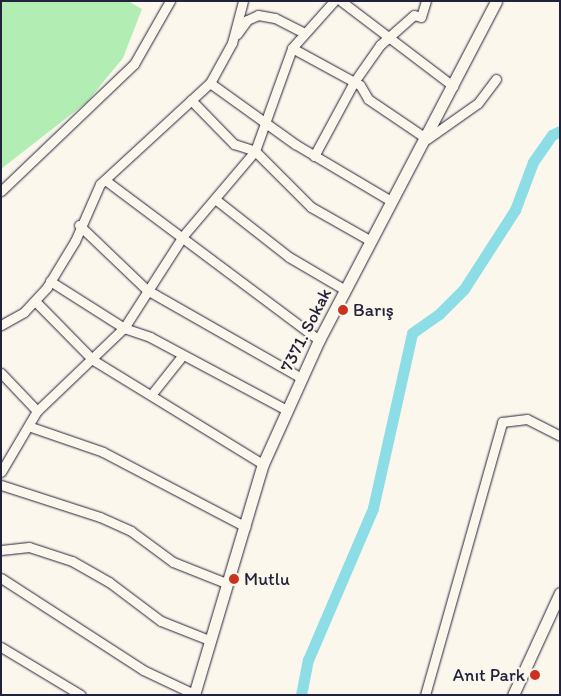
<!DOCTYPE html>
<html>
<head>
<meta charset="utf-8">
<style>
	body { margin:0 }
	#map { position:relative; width:561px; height:696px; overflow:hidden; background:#fbf7ec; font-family:Itim,sans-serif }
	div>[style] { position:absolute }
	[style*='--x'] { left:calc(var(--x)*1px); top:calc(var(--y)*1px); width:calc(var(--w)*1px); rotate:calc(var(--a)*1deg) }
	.green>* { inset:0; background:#b2eeb3 }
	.canal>* { height:11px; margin:-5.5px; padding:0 5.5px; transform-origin:5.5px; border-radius:5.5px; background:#8cdde6 }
	.roads { filter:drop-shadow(0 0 1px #22223b) drop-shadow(0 0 1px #22223b) }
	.minor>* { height:9px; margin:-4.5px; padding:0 4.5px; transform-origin:4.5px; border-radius:4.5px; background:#fbf7ec }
	.tertiary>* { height:11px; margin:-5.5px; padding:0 5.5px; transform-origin:5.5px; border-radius:5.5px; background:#fbf7ec }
	.dots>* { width:14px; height:14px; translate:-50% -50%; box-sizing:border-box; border:2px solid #fbf7ec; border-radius:50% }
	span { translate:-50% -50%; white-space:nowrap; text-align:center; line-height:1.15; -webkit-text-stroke:4.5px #fbf7ec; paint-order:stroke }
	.poi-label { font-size:18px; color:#22223b }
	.left { translate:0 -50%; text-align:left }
	.right { translate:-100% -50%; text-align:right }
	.street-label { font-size:18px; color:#22223b }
	.frame { position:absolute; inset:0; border:2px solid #22223b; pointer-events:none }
</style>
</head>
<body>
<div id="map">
	<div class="green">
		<i style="clip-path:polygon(1px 1px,128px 1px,142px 9px,123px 58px,87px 102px,1px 169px)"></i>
	</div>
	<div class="canal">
		<i style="--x:301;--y:695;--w:36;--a:-79"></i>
		<i style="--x:308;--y:660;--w:165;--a:-66.8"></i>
		<i style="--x:373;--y:508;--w:179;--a:-77.4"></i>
		<i style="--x:412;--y:333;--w:33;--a:-35"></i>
		<i style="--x:439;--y:314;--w:35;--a:-45"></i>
		<i style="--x:464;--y:289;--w:94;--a:-57.2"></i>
		<i style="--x:515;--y:210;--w:51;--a:-69.4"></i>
		<i style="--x:533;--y:162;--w:33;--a:-55"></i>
		<i style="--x:552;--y:135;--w:9;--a:-27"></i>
	</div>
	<div class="roads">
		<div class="minor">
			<i style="--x:341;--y:1;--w:141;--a:37.2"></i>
			<i style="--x:237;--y:34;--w:17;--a:-54"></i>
			<i style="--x:247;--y:20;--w:12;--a:-24"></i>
			<i style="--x:258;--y:15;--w:17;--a:10"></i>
			<i style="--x:275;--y:18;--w:30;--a:27"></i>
			<i style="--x:292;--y:48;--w:77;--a:28.6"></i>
			<i style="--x:360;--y:85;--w:16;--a:60"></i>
			<i style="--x:368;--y:99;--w:71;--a:34.1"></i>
			<i style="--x:427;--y:139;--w:62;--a:-35.2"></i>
			<i style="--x:478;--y:103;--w:30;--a:-53"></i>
			<i style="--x:210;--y:83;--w:105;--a:35.7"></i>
			<i style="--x:295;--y:144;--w:112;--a:30.7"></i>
			<i style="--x:191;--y:100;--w:62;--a:45.7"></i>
			<i style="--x:234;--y:144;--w:22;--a:18"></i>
			<i style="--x:255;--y:151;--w:79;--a:45"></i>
			<i style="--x:311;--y:207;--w:69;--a:29.5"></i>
			<i style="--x:314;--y:156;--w:84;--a:-61.6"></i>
			<i style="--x:354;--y:82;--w:45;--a:-54.9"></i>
			<i style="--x:380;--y:45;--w:45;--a:-41.4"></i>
			<i style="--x:414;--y:15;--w:7;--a:16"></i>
			<i style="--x:421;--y:17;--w:17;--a:-73"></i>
			<i style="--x:105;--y:180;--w:267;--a:36.8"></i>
			<i style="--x:1;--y:191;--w:184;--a:-43.7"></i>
			<i style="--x:134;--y:64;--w:73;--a:-60.3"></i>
			<i style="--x:215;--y:199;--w:94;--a:38.1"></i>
			<i style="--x:289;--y:257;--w:65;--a:30.5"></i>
			<i style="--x:79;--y:225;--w:94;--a:43.7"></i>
			<i style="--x:147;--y:290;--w:177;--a:29.7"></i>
			<i style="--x:50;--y:281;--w:88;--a:32.4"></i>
			<i style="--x:124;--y:328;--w:28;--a:19"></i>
			<i style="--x:150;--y:337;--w:155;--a:28.1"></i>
			<i style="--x:35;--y:301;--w:83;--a:45.5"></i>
			<i style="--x:93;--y:360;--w:199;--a:31.5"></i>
			<i style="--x:1;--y:325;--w:26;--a:-29"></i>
			<i style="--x:24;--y:312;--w:34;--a:-47"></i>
			<i style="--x:47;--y:287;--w:54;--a:-58.7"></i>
			<i style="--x:75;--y:241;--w:62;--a:-66.3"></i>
			<i style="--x:100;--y:184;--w:149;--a:-42.6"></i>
			<i style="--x:210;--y:83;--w:46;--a:-61.2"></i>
			<i style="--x:232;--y:43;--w:43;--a:-75.3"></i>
			<i style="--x:1;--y:373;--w:52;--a:46.5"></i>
			<i style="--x:151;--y:395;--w:50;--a:-51.5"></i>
			<i style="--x:31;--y:427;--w:76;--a:19.1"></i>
			<i style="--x:103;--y:452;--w:161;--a:27.7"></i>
			<i style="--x:1;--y:472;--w:71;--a:-59.5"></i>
			<i style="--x:37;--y:411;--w:120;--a:-43.7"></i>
			<i style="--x:124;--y:328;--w:109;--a:-57.3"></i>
			<i style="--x:183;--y:236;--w:111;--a:-49.7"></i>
			<i style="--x:255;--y:151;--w:109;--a:-70.2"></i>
			<i style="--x:292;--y:48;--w:63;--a:-48.2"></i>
			<i style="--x:1;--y:485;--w:104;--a:17.9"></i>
			<i style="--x:100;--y:517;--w:34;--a:24"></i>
			<i style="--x:131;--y:531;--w:52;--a:36.4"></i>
			<i style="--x:173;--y:562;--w:57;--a:21.6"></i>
			<i style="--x:1;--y:550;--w:28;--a:-6"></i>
			<i style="--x:29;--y:547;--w:45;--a:18"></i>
			<i style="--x:72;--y:561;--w:43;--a:29.6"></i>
			<i style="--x:109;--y:582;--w:65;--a:36.9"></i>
			<i style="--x:161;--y:621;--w:52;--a:21.6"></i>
			<i style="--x:1;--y:578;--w:169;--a:32.9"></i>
			<i style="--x:143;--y:670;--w:56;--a:25.2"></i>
			<i style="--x:1;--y:647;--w:93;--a:31"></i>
			<i style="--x:425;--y:695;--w:284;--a:-74.2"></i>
			<i style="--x:502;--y:422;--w:25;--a:-7"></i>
			<i style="--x:527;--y:419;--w:37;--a:27"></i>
		</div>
		<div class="tertiary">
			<i style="--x:194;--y:695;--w:241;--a:-73.4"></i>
			<i style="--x:263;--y:464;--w:136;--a:-65.7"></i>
			<i style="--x:319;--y:340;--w:382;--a:-62.4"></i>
			<i style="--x:513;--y:695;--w:112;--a:-65.3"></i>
		</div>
	</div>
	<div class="dots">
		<i style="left:343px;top:310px;background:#c8321e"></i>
		<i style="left:234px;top:579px;background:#c8321e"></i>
		<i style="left:535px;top:675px;background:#c8321e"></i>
	</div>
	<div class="poi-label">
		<span class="left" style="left:353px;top:310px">Barış</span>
		<span class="left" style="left:244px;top:579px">Mutlu</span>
		<span class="right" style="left:525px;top:675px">Anıt Park</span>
	</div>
	<div class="street-label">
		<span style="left:306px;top:330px;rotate:-63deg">7371. Sokak</span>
	</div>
	<div class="frame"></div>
</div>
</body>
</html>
